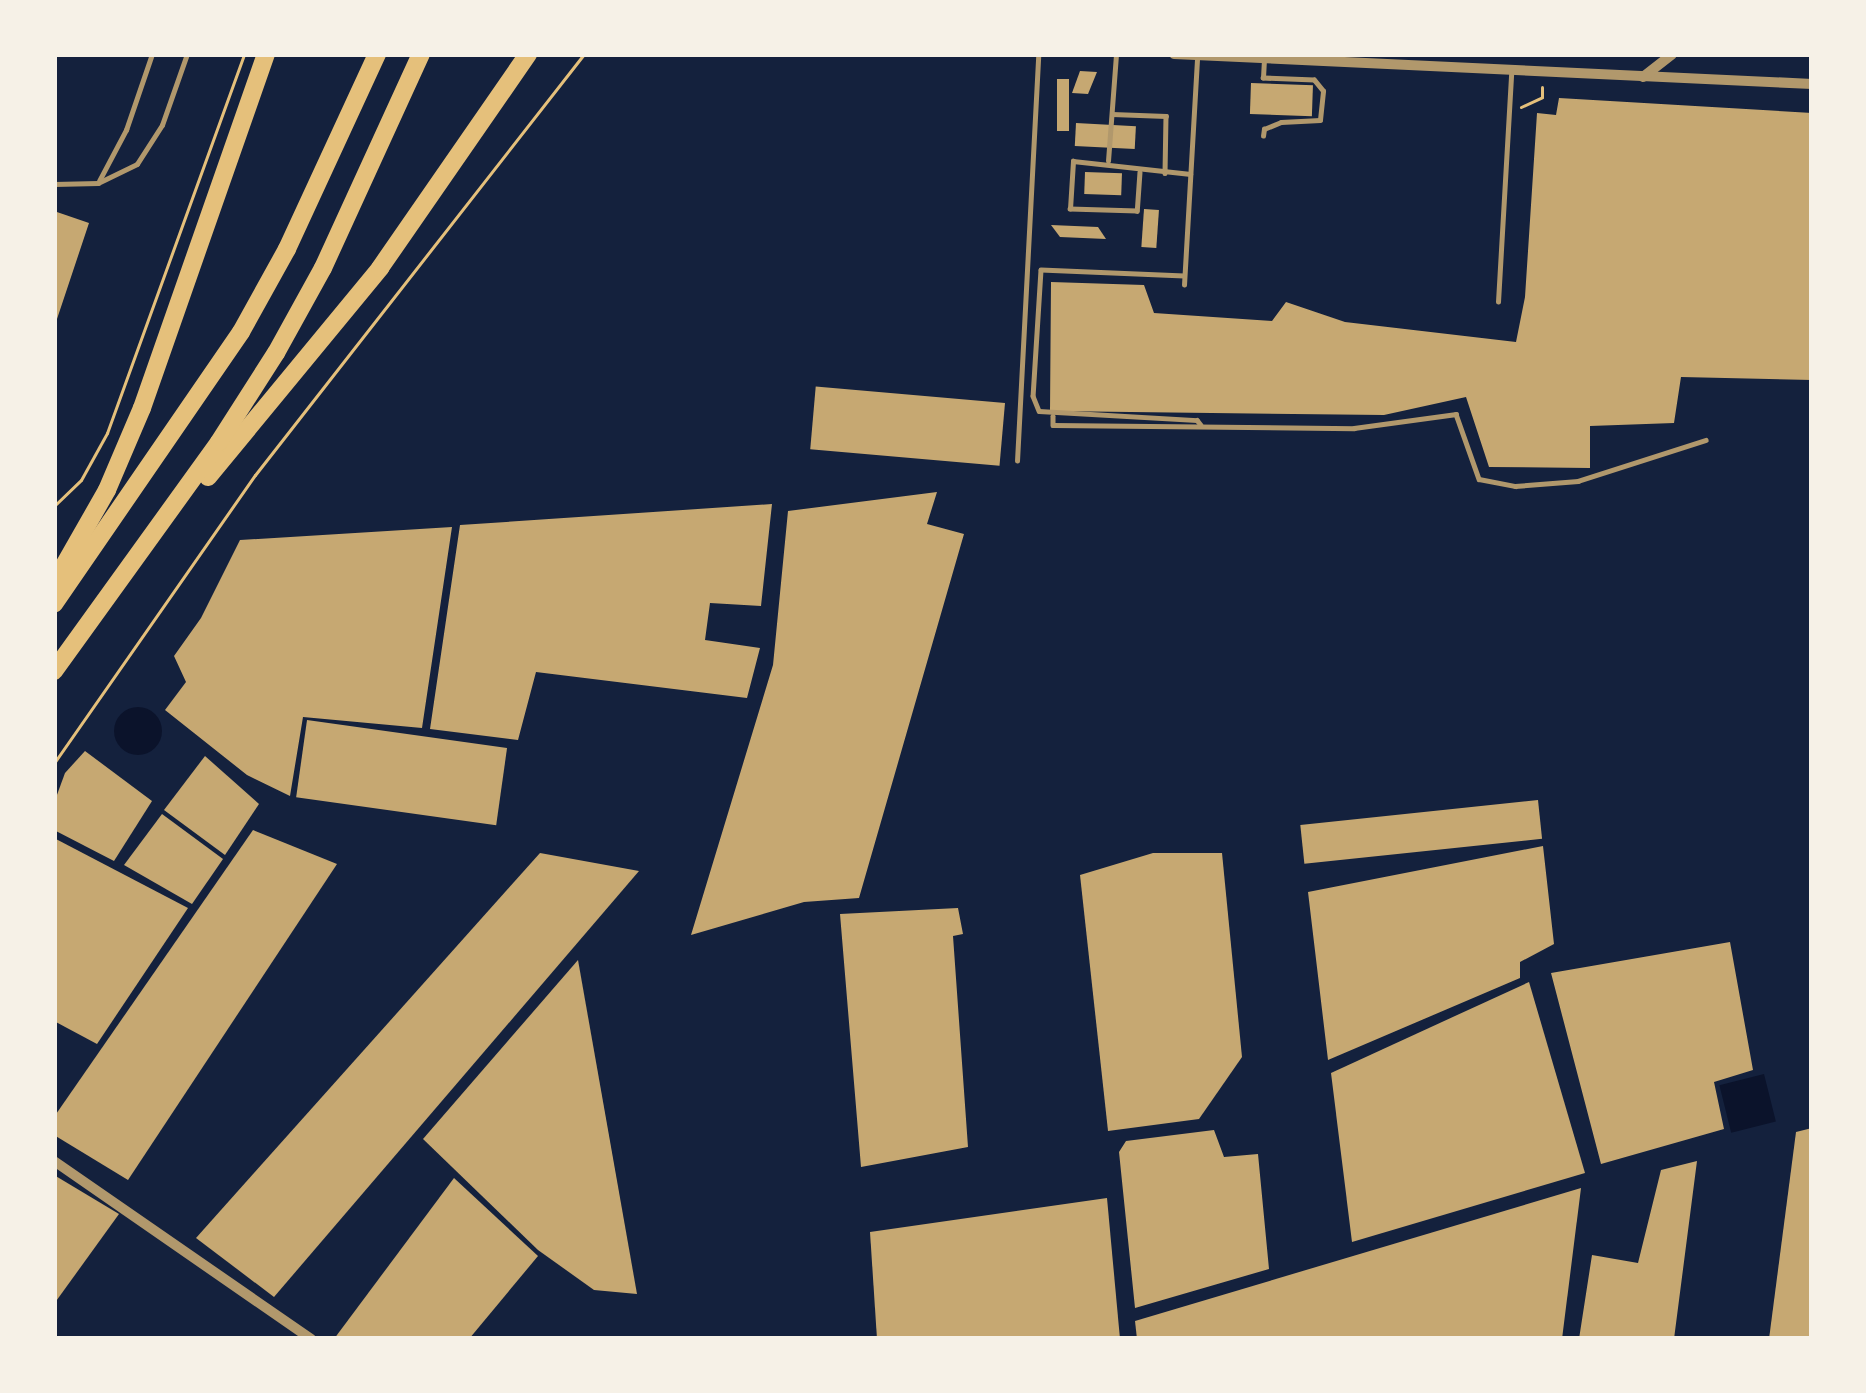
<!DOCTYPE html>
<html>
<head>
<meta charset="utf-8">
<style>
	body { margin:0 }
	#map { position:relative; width:1866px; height:1393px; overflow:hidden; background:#14213d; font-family:Rubik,sans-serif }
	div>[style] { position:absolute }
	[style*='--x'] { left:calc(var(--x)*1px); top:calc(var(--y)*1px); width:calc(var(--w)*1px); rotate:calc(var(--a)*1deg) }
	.water>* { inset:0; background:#0b132b; transform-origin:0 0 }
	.round { border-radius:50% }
	.building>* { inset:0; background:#c6a872; transform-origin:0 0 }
	.path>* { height:3px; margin:-1.5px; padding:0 1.5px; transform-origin:1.5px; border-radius:1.5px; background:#e5c07b }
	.service>* { height:4.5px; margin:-2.25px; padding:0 2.25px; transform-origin:2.25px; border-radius:2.25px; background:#b1986c }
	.minor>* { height:10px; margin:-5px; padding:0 5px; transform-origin:5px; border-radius:5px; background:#b1986c }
	.motorway>* { height:18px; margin:-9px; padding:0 9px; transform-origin:9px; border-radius:9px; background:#e5c07b }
	span { translate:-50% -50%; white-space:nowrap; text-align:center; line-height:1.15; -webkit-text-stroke:9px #f6f1e7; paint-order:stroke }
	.frame { position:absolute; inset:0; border:57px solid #f6f1e7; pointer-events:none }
</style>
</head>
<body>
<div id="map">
	<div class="water">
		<i class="round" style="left:114px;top:707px;width:48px;height:48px"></i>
		<i style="left:1764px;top:1074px;width:49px;height:46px;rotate:76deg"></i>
	</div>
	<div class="building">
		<i style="clip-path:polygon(1080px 71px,1097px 72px,1088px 94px,1072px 93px)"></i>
		<i style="left:1057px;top:79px;width:12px;height:52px"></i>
		<i style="left:1251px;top:83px;width:62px;height:31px;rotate:2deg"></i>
		<i style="clip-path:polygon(1559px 98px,1812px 113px,1812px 380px,1681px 377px,1674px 423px,1590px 426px,1590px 468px,1489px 467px,1466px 397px,1384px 415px,1050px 411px,1051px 282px,1144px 285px,1154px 313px,1272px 321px,1286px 302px,1345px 322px,1516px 342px,1525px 297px,1537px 113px,1556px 115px)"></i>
		<i style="left:1076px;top:123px;width:60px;height:23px;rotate:3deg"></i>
		<i style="left:1085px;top:172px;width:37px;height:22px;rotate:2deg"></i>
		<i style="left:1144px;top:209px;width:15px;height:38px;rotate:4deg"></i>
		<i style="clip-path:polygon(54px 211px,89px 223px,55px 325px,54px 325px)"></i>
		<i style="clip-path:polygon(1051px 225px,1098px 227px,1106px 239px,1060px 237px)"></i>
		<i style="left:1005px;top:403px;width:63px;height:190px;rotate:95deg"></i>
		<i style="clip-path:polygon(937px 492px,927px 524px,964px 534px,859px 898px,804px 902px,691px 935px,773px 665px,788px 511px)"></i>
		<i style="clip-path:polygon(772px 504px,761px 606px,710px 603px,705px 640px,760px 648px,747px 698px,536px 672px,518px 740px,430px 729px,460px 525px)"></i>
		<i style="clip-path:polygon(452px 527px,422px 728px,303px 717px,290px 796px,247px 775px,165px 710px,186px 682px,174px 656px,201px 618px,240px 540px)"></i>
		<i style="left:307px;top:720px;width:202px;height:78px;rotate:8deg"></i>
		<i style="clip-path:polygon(85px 751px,152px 801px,114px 861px,54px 830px,54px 803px,65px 773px)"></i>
		<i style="clip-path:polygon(205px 756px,259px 804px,225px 855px,164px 810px)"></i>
		<i style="left:1538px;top:800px;width:39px;height:239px;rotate:84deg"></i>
		<i style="clip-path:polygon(162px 814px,223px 859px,192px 904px,124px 865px)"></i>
		<i style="clip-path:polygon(253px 830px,337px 864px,128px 1180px,54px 1135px,54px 1117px)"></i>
		<i style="clip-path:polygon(54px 838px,188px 908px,97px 1044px,54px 1021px)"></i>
		<i style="clip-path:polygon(1543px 846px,1554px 944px,1520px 962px,1520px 978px,1328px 1060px,1308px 892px)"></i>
		<i style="clip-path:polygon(540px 853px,639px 871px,274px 1297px,196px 1238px)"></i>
		<i style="clip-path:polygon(1153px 853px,1222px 853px,1242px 1057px,1199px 1119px,1108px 1131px,1080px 875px)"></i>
		<i style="clip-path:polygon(958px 908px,963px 934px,953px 936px,968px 1147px,861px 1167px,840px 914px)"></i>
		<i style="clip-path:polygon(1730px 942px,1753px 1070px,1714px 1082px,1724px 1129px,1601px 1164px,1551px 973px)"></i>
		<i style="clip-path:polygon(578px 960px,637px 1294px,594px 1290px,538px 1250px,423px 1139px)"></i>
		<i style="clip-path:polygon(1529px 982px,1585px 1173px,1352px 1242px,1331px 1073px)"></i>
		<i style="clip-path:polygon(1812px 1128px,1812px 1339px,1769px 1339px,1796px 1132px)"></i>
		<i style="clip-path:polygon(1214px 1130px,1224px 1157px,1258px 1154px,1269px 1269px,1135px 1308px,1119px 1152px,1126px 1141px)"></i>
		<i style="clip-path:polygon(1697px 1161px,1674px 1339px,1579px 1339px,1592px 1255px,1638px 1263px,1661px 1170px)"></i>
		<i style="clip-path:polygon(54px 1175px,119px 1214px,54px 1304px)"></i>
		<i style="clip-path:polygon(454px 1178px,538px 1256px,469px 1339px,334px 1339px)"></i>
		<i style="clip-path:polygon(1581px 1188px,1562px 1339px,1137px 1339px,1135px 1321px)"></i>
		<i style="clip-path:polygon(1107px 1198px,1120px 1339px,877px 1339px,870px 1232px)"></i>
	</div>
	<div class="path">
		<i style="--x:1521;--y:107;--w:23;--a:-25"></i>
		<i style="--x:1542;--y:97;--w:10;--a:-90"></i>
		<i style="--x:54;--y:506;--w:37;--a:-44"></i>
		<i style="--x:81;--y:480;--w:54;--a:-61"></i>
		<i style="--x:107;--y:433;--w:403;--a:-70.1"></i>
		<i style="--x:54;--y:763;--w:351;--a:-55.1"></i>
		<i style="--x:255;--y:475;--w:534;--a:-51.99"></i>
	</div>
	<div class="service">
		<i style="--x:1112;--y:114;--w:54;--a:2.1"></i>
		<i style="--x:1166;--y:116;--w:57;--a:91"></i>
		<i style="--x:1263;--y:136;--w:7;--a:-82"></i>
		<i style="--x:1264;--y:129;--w:18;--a:-22"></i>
		<i style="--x:1281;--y:122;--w:39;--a:-3"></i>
		<i style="--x:1320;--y:120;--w:29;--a:-84"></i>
		<i style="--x:1323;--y:91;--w:14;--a:-129"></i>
		<i style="--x:1314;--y:80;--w:51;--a:-177.8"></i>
		<i style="--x:1263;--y:78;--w:19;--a:-87"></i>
		<i style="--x:1108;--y:161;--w:107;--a:-85.7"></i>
		<i style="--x:1140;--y:172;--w:39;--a:94"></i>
		<i style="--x:1137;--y:211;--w:67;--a:-178.3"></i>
		<i style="--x:1070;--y:209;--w:48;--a:-86.4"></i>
		<i style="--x:1073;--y:161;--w:118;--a:6.3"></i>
		<i style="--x:99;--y:181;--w:58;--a:-62.1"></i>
		<i style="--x:126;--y:130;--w:80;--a:-71.1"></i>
		<i style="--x:54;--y:184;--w:44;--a:-1.3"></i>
		<i style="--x:98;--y:183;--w:43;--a:-26"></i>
		<i style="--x:137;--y:164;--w:46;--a:-57.3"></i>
		<i style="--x:162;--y:125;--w:75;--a:-70.6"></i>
		<i style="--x:1184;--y:276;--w:143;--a:-177.6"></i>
		<i style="--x:1041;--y:270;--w:126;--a:93.6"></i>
		<i style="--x:1033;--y:396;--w:16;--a:68"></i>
		<i style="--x:1039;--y:411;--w:158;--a:3.3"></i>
		<i style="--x:1197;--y:420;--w:6;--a:51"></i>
		<i style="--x:1184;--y:285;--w:228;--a:-86.7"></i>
		<i style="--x:1498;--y:302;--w:228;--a:-86.7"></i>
		<i style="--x:1053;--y:416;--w:9;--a:90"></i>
		<i style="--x:1053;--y:425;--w:301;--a:0.6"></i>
		<i style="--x:1354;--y:428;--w:103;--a:-7.8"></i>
		<i style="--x:1456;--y:414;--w:69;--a:70.5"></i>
		<i style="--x:1479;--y:479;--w:37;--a:11"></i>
		<i style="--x:1515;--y:486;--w:63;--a:-4.5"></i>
		<i style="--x:1578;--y:481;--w:134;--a:-17.8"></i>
		<i style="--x:1017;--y:461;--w:408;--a:-87"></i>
	</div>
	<div class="minor">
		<i style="--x:1174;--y:54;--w:639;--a:2.69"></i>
		<i style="--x:1643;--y:77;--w:37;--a:-38"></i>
		<i style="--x:54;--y:1161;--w:313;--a:34.7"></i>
	</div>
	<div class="motorway">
		<i style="--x:208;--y:477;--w:271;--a:-50.5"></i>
		<i style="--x:380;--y:268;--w:260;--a:-55.3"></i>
		<i style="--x:54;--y:583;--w:107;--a:-60.3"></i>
		<i style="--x:107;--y:490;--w:89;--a:-66.9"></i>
		<i style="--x:142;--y:408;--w:375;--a:-70.7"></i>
		<i style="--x:54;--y:604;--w:330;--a:-55.5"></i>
		<i style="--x:241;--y:332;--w:95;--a:-61"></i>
		<i style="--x:287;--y:249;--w:215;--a:-65.2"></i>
		<i style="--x:54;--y:671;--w:282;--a:-54.2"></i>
		<i style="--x:219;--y:442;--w:106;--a:-57.4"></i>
		<i style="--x:276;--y:353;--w:97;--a:-61.1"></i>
		<i style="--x:323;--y:268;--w:235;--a:-65.4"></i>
	</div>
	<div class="frame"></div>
</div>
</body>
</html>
